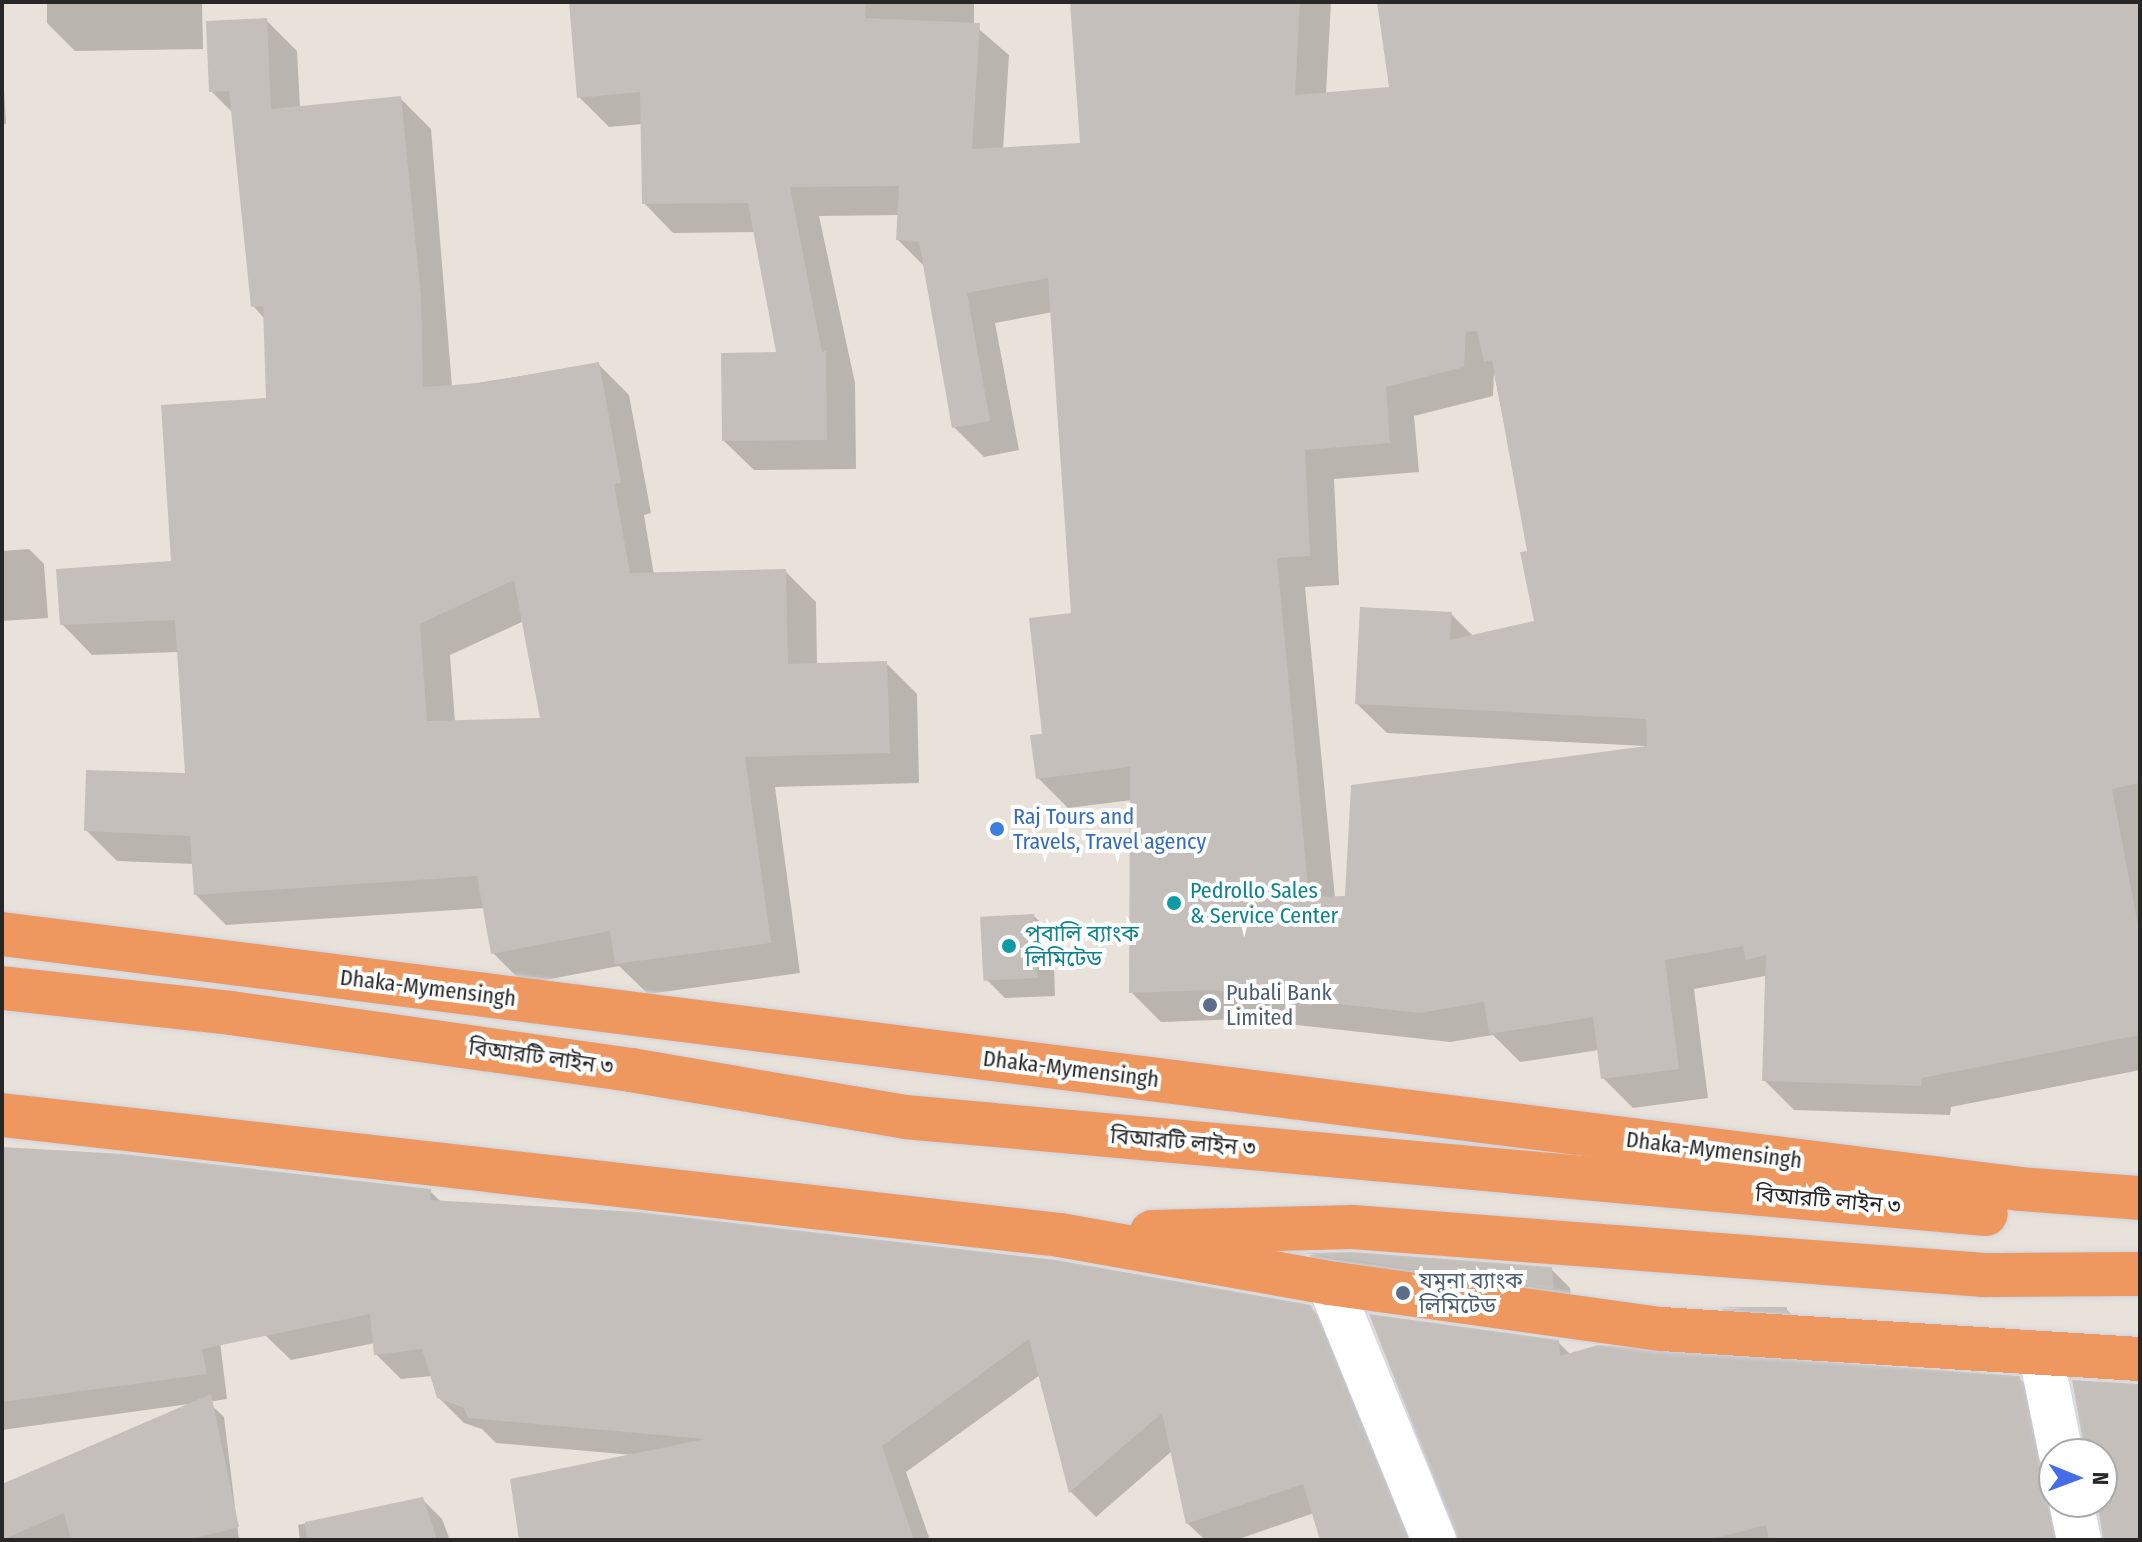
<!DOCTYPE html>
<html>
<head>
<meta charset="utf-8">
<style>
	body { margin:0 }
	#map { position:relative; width:2142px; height:1542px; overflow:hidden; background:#e9e2da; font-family:"Fira Sans Condensed","Noto Sans Bengali",sans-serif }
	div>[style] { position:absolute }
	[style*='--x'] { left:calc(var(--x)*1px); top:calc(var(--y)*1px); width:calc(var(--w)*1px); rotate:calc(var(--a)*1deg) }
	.shadow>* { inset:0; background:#0003 }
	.building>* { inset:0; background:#c4bfba; transform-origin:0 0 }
	.roads { filter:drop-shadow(0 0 2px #cfd3df) drop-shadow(0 0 2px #cfd3df) }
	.minor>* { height:44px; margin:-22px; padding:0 22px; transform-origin:22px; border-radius:22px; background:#fff }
	.highway>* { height:44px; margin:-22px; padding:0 22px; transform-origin:22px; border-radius:22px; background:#ee975f }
	.dots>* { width:22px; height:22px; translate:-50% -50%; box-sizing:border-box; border:4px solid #fff; border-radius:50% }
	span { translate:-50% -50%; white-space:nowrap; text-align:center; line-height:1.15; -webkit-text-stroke:8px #fff; paint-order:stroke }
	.shop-label { font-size:22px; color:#366cbe }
	.left { translate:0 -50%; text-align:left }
	.culture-label { font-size:22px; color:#0d838f }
	.street-label { font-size:22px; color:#272727 }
	.service-label { font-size:22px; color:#4e5e75 }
	.frame { position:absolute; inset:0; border:4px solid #272727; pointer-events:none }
	.north { position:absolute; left:2038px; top:1438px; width:80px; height:80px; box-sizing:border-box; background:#fff; border:2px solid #a9a9a9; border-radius:50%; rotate:91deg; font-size:22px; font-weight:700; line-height:32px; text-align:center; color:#272727 }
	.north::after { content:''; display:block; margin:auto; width:28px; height:36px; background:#476ce8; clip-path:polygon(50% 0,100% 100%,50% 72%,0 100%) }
</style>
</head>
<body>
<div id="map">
	<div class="shadow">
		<i style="clip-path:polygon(47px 2px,202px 2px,203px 49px,75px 51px,47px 23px)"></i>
		<i style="clip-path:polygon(evenodd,571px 2px,974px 2px,974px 25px,1009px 55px,1003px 150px,1082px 145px,1072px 2px,1331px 2px,1326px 94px,1391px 89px,1379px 2px,2140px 2px,2140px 1070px,1951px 1107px,1950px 1115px,1794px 1110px,1764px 1080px,1765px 976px,1694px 989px,1708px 1098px,1633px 1108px,1603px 1078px,1599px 1050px,1520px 1062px,1493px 1035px,1450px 1042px,1242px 1019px,1161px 1022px,1131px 992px,1132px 800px,1068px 808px,1038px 778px,1073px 615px,1053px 312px,995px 323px,1019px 450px,984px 457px,954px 427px,925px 267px,898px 240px,899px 215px,819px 216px,855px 383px,856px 469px,754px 470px,724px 441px,778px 354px,756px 232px,673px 233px,644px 203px,643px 124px,609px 127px,579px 97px,571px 2px,1494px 373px,1530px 553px,1536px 622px,1473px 636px,1451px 614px,1357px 704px,1387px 733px,1646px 746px,1347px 898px,1335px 898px,1305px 587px,1339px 585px,1334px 479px,1419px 472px,1414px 416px,1493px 396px,1494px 373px)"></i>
		<i style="clip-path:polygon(evenodd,266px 20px,297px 51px,300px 108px,400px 98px,431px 129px,452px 387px,598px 364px,629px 395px,651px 513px,644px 515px,654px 575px,785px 571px,816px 602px,817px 665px,886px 663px,917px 694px,919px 783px,775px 787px,800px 973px,648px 994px,619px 966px,524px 984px,493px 953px,485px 908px,226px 925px,195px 894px,194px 864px,117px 861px,86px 830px,188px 775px,179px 652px,92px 655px,62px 624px,173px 563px,268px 400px,265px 319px,253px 306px,233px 113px,211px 91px,266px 20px,524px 621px,542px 720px,455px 722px,450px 655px,524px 621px)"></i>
		<i style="clip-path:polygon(2px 55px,6px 124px,2px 124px)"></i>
		<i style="clip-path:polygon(29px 549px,44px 564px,48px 618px,2px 621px,2px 551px)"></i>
		<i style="clip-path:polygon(1034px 916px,1053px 935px,1055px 996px,1005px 998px,986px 979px)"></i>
		<i style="clip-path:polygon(2px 1148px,430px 1191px,442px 1203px,1310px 1307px,1336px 1333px,1421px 1540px,1322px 1540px,1314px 1513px,1236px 1540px,1205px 1540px,1187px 1523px,1172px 1451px,1096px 1517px,1071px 1492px,1040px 1375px,906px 1472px,930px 1540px,521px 1540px,633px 1455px,496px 1443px,482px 1429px,464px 1423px,438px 1397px,432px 1376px,401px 1379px,376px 1354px,375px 1343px,291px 1360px,265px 1335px,219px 1333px,227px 1399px,208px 1402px,224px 1417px,239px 1540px,2px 1540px,2px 1486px,189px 1404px,2px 1430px)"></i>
		<i style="clip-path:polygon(1352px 1254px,1551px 1269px,1570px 1288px,1572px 1307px,1325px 1271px,1309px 1255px)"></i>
		<i style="clip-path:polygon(1722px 1309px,1786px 1309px,1814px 1337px,1747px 1334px)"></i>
		<i style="clip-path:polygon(1558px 1342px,1571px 1355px,2019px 1378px,2045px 1404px,2054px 1454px,2054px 1502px,2074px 1540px,1458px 1540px)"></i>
		<i style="clip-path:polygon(423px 1500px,442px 1519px,450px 1540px,300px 1540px,298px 1525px)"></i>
	</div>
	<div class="building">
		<i style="clip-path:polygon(evenodd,569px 2px,866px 2px,865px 18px,980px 23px,972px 149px,1080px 143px,1070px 2px,1300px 2px,1295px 95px,1389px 87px,1377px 2px,2140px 2px,2140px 783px,2112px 789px,2140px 936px,2140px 1035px,1922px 1078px,1921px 1086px,1762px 1081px,1766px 955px,1746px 960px,1743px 946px,1665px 960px,1679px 1069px,1601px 1079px,1593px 1017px,1489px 1034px,1484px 1002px,1420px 1013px,1211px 990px,1129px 993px,1130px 767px,1036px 779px,1030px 735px,1042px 734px,1029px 618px,1071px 613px,1048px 278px,967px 293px,990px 421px,952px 428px,919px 242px,896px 240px,899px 186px,790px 187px,822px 352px,826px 351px,827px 440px,722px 441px,721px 353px,776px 352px,748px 203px,642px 204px,640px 92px,577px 98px,569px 2px,1477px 331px,1484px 362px,1492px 360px,1527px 551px,1520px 552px,1534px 621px,1450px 640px,1452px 612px,1360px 607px,1355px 704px,1646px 719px,1647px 746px,1351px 785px,1345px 896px,1309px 897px,1277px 558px,1310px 556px,1305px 450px,1390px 443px,1386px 387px,1464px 367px,1466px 332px,1477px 331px)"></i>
		<i style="clip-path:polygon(evenodd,267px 18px,271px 109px,401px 96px,421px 296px,423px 387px,482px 383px,599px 362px,621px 483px,614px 484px,630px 573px,786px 569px,788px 664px,887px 661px,890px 753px,745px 757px,771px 943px,615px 964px,610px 931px,491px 954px,477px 876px,194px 895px,190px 836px,84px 831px,86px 770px,185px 773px,175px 620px,60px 625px,56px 569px,171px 561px,161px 405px,266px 398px,263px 306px,251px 307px,229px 91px,209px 92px,206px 21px,267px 18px,514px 580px,540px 718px,427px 721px,420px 624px,514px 580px)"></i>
		<i style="left:1034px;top:914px;width:64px;height:54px;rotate:87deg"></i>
		<i style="clip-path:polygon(2px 1147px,123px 1154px,431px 1189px,430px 1200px,639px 1212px,1056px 1260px,1311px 1305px,1407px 1540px,1320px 1540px,1303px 1484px,1186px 1524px,1162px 1413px,1069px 1493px,1029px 1339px,882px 1446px,914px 1540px,519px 1540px,510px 1479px,705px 1439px,468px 1418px,464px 1408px,437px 1398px,422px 1349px,374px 1355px,370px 1314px,202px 1349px,207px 1374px,2px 1402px)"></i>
		<i style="clip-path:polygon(1352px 1252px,1552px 1267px,1554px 1289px,1304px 1253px)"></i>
		<i style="clip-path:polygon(1717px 1307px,1787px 1307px,1787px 1312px)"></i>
		<i style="clip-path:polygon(1369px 1314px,1559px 1340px,1560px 1356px,1598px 1345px,2020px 1376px,2037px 1460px,2054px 1478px,2046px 1506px,2053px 1540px,1769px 1540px,1766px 1525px,1709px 1540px,1458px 1540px)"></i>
		<i style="clip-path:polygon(2072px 1380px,2140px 1384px,2140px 1540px,2103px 1540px,2097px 1502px,2102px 1502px,2102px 1454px,2085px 1454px)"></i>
		<i style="clip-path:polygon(211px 1394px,239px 1527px,188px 1540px,71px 1540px,64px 1513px,2px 1540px,2px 1484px)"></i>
		<i style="clip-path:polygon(423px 1497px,437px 1540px,307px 1540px,305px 1522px)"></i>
	</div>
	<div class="roads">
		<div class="minor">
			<i style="--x:1329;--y:1283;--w:278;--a:67.8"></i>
			<i style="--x:2041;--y:1355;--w:101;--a:78.6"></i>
			<i style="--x:2071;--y:1502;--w:39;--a:78"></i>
		</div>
		<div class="highway">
			<i style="--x:2;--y:934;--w:2034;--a:7.2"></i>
			<i style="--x:2020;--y:1189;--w:120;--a:4.3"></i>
			<i style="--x:2;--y:988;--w:230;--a:6.2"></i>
			<i style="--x:231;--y:1013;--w:404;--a:8.1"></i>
			<i style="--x:631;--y:1070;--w:278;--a:9.7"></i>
			<i style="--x:905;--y:1117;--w:1085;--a:5.13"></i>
			<i style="--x:2;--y:1115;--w:1065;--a:6.47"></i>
			<i style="--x:1060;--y:1235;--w:273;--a:10.1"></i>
			<i style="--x:1329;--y:1283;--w:336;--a:7.9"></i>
			<i style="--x:1662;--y:1329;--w:479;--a:3.6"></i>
			<i style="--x:1152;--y:1232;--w:201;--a:-1.4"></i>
			<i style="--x:1353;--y:1227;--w:633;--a:4.35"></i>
			<i style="--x:1984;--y:1275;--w:156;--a:-0.4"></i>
		</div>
	</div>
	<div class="dots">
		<i style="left:997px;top:829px;background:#3f7fe0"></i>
		<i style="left:1174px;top:903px;background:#0f9aa8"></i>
		<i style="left:1009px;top:946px;background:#0f9aa8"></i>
		<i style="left:1210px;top:1005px;background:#5c6f8a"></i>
		<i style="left:1403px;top:1293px;background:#5c6f8a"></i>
	</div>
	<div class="shop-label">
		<span class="left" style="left:1013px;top:829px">Raj Tours and<br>Travels, Travel agency</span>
	</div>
	<div class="culture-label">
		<span class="left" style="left:1190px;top:903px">Pedrollo Sales<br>&amp; Service Center</span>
		<span class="left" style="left:1025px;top:946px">পুবালি ব্যাংক<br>লিমিটেড</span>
	</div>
	<div class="street-label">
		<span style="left:428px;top:988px;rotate:7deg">Dhaka-Mymensingh</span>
		<span style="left:541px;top:1057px;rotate:8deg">বিআরটি লাইন ৩</span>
		<span style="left:1071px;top:1069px;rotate:7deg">Dhaka-Mymensingh</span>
		<span style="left:1183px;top:1142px;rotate:5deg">বিআরটি লাইন ৩</span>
		<span style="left:1714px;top:1150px;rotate:7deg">Dhaka-Mymensingh</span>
		<span style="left:1828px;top:1200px;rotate:5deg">বিআরটি লাইন ৩</span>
	</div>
	<div class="service-label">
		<span class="left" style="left:1226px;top:1005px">Pubali Bank<br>Limited</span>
		<span class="left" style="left:1419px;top:1293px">যমুনা ব্যাংক<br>লিমিটেড</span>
	</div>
	<div class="frame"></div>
	<div class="north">N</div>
</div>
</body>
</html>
